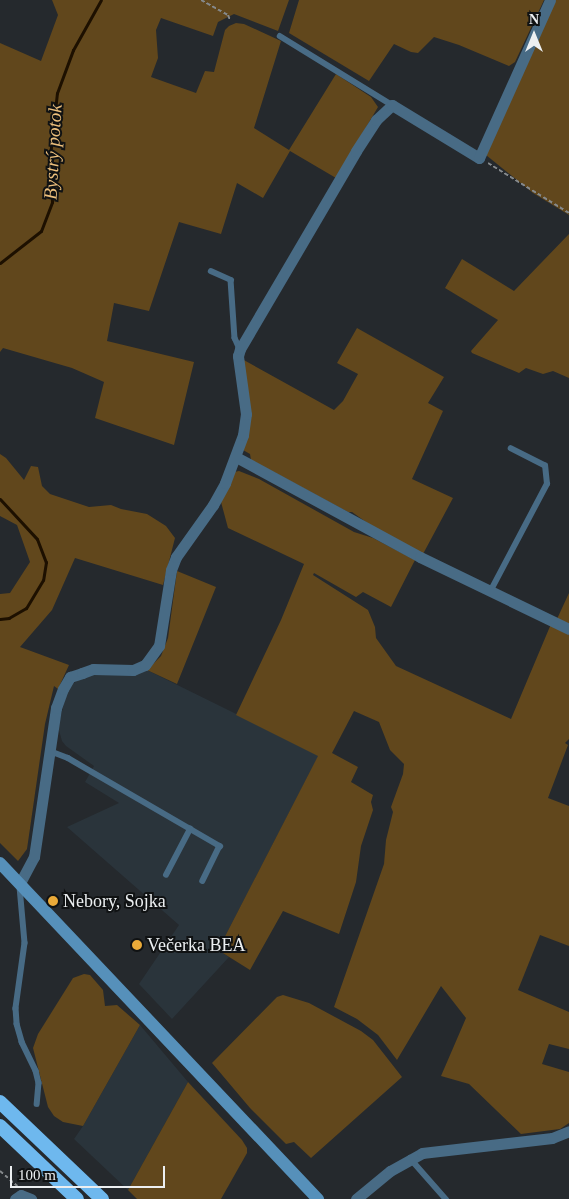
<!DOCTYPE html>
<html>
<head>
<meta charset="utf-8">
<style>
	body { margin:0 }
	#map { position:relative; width:569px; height:1199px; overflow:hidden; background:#25292d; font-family:"Times New Roman",serif }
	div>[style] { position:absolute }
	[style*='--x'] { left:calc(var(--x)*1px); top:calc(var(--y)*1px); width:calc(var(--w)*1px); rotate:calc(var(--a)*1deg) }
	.built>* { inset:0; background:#2a343b }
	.green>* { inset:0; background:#61471c }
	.stream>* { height:3px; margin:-1.5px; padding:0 1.5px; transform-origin:1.5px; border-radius:1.5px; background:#1d1000 }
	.path>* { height:2px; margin-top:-1px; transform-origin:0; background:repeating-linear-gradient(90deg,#85898c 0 4px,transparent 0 6.5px) }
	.service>* { height:5.5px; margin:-2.75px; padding:0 2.75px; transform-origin:2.75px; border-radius:2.75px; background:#486b85 }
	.minor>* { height:11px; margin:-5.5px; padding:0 5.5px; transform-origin:5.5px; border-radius:5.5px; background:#486b85 }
	.secondary>* { height:12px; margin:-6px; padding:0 6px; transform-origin:6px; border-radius:6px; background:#5690ba }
	.trunk>* { height:14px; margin:-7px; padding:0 7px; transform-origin:7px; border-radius:7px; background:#6eb8ee }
	.dots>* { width:14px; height:14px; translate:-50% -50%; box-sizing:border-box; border:2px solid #101213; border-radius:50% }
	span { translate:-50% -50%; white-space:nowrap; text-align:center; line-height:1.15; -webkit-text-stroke:4px #101213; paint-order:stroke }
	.poi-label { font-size:18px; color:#eceff1 }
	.left { translate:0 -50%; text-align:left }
	.water-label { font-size:19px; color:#ecbf7c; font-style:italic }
	.north { position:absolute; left:509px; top:10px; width:50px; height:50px; -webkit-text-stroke:4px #101213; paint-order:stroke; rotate:0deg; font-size:14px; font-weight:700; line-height:20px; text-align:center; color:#eceff1 }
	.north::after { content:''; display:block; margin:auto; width:18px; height:22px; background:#eceff1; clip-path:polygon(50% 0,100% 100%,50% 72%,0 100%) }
	.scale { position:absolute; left:10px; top:1166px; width:155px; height:22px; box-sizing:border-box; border:2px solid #eceff1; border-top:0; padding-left:6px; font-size:15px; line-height:18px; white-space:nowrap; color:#eceff1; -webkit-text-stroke:4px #101213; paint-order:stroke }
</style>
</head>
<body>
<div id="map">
	<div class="built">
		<i style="clip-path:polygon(147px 670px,319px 755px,218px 950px,229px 957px,172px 1019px,139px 984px,179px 925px,67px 827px,119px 803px,85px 782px,94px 766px,66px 746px,62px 741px,58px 727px,67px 692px,74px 683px,84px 676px,97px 673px,134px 674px)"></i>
		<i style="clip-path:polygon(140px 1025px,188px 1082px,128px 1190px,74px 1139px,83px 1126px)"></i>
	</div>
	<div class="green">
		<i style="clip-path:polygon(52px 0,289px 0,278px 31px,234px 14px,218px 22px,213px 36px,161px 18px,156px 30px,158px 58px,151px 77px,196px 93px,205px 71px,214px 72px,225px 30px,229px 26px,236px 23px,244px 24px,281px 41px,254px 128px,289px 150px,336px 74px,371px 97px,378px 107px,336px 178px,290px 151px,263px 198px,237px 183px,221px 234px,179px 222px,149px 311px,114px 303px,107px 341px,194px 362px,174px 445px,95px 418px,104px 382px,72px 368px,3px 348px,0 352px,0 43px,41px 61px,58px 15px)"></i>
		<i style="clip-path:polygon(299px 0,544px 0,515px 62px,509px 66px,459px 45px,434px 37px,418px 53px,411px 52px,394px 44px,369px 81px,289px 33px)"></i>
		<i style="clip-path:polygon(555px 0,569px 0,569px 215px,533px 193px,486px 155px)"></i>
		<i style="clip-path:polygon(569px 234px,569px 378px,553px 371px,543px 374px,526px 368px,519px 373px,472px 353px,471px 351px,498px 320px,445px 288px,462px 259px,514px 291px)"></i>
		<i style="clip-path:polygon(357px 328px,444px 377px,428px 403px,443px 411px,412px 479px,453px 498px,423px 554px,373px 527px,352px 512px,348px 512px,251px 460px,250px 454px,243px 450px,242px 359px,334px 410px,343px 401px,358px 374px,337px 363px)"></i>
		<i style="clip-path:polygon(0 454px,6px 458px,24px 480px,31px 466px,38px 467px,42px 486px,50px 494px,89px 507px,111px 505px,121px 509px,147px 514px,166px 526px,175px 538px,163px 585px,75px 558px,52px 610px,20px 647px,69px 665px,58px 689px,54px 686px,45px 724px,27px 849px,18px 861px,0 843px,0 594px,10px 593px,30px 562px,17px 525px,0 516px)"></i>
		<i style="clip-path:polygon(239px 471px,259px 479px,354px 532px,373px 538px,415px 560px,391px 607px,363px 592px,356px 597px,314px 573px,313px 575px,368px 610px,375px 627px,376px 638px,396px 666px,511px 719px,551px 624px,569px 632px,569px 739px,565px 743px,568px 745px,548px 798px,569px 806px,569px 946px,540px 935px,518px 990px,569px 1012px,569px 1049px,549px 1044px,542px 1064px,569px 1072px,569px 1123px,560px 1129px,521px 1134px,469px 1084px,441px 1076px,466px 1018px,441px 986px,397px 1060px,378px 1035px,357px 1019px,334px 1007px,384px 864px,386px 840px,393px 812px,391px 807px,403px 774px,404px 764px,390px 750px,379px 722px,354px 711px,332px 753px,358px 767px,351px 782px,373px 795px,371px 802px,373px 810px,361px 846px,356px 882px,339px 934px,283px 911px,250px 970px,218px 950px,318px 756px,236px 715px,281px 620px,304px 564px,228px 528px,221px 502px,234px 472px)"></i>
		<i style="clip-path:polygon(177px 571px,216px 587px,177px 684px,147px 670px,161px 656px,168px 638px)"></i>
		<i style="clip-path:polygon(569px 593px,569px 624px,557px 619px)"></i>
		<i style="clip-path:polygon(84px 974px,90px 975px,103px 990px,105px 1006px,117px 1005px,140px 1025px,83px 1126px,63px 1122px,54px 1116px,48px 1107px,33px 1048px,38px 1034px,73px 978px)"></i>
		<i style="clip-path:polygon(283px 995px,309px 1003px,361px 1031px,373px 1040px,402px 1077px,311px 1158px,294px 1142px,286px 1144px,250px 1108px,212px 1063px,277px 997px)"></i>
		<i style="clip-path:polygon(188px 1082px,242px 1140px,247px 1148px,247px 1153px,221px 1199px,137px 1199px,128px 1190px)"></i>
	</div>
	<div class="stream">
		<i style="--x:0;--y:263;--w:52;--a:-38"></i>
		<i style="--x:41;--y:231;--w:31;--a:-69"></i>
		<i style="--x:52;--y:202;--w:46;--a:-92.5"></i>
		<i style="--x:50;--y:156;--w:63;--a:-83.7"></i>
		<i style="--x:57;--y:93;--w:46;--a:-69.6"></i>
		<i style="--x:73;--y:50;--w:57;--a:-60.8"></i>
		<i style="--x:0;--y:499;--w:54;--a:47.2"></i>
		<i style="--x:37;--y:539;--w:25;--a:69"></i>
		<i style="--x:46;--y:562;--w:18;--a:99"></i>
		<i style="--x:43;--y:580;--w:33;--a:121"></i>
		<i style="--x:26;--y:608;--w:20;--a:150"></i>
		<i style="--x:9;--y:618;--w:9;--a:174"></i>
	</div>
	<div class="path">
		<i style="--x:201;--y:0;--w:31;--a:29"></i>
		<i style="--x:228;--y:15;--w:5;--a:68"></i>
		<i style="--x:488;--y:163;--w:95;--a:31.7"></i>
		<i style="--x:0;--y:1171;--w:23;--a:41"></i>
	</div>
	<div class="service">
		<i style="--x:280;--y:36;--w:132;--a:31.6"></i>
		<i style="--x:211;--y:271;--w:22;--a:24"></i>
		<i style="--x:231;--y:280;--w:58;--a:86.1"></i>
		<i style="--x:235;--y:338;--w:12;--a:66"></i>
		<i style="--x:490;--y:592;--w:122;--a:-62.2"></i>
		<i style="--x:547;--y:484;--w:18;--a:-96"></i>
		<i style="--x:545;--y:466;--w:38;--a:-153"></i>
		<i style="--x:50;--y:751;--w:19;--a:21"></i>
		<i style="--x:68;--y:758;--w:176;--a:30.1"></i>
		<i style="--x:220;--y:846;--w:39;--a:116"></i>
		<i style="--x:166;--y:875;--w:52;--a:-62.4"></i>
		<i style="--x:20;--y:887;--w:56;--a:84.9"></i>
		<i style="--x:25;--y:943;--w:66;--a:97.9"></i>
		<i style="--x:16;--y:1008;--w:16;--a:86"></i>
		<i style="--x:17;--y:1024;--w:19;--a:74"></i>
		<i style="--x:22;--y:1042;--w:32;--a:64"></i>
		<i style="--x:36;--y:1071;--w:12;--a:76"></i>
		<i style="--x:39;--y:1083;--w:21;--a:95"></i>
		<i style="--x:410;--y:1158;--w:55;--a:48.7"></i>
	</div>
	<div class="minor">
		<i style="--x:236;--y:457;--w:209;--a:28.5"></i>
		<i style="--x:420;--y:557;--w:165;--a:25.8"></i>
		<i style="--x:20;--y:883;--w:30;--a:-62"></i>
		<i style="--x:34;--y:857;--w:151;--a:-81.6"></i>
		<i style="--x:56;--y:708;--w:20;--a:-70"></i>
		<i style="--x:63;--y:689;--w:14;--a:-60"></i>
		<i style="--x:70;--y:677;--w:13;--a:-18"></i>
		<i style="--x:82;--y:673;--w:12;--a:-20"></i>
		<i style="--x:93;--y:669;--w:40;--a:1.4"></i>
		<i style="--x:133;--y:670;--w:13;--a:-23"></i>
		<i style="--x:145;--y:665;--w:24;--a:-54"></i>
		<i style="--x:159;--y:646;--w:77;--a:-81"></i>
		<i style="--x:171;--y:570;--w:14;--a:-69"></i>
		<i style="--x:176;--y:557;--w:64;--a:-54.6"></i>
		<i style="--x:213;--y:505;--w:25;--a:-61"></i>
		<i style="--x:225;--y:483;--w:51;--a:-69.4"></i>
		<i style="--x:243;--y:435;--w:21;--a:-82"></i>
		<i style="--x:246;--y:414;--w:59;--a:-97.9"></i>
		<i style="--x:238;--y:356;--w:7;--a:-74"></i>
		<i style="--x:240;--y:349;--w:229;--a:-59.6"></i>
		<i style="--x:356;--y:151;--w:37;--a:-57"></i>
		<i style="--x:376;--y:120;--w:22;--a:-43"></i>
		<i style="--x:392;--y:105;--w:102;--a:31.3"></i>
		<i style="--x:479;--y:158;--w:173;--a:-65.8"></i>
		<i style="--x:15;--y:1199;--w:7;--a:-34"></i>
		<i style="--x:21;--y:1195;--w:11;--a:22"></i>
		<i style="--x:356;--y:1199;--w:44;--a:-39.5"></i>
		<i style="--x:390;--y:1171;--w:37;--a:-29"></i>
		<i style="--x:422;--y:1153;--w:131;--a:-6.6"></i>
		<i style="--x:552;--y:1138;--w:18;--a:-22"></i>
	</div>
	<div class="secondary">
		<i style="--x:0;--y:863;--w:463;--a:46.6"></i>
	</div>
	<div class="trunk">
		<i style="--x:0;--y:1102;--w:141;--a:43.6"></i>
		<i style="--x:0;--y:1126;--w:106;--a:43.5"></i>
	</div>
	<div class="dots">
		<i style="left:53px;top:901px;background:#eaaa39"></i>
		<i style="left:137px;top:945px;background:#eaaa39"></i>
	</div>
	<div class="poi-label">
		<span class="left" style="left:63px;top:901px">Nebory, Sojka</span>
		<span class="left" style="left:147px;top:945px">Večerka BEA</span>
	</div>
	<div class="water-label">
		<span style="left:53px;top:152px;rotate:-87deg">Bystrý potok</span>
	</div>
	<div class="north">N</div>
	<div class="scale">100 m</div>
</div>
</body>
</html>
